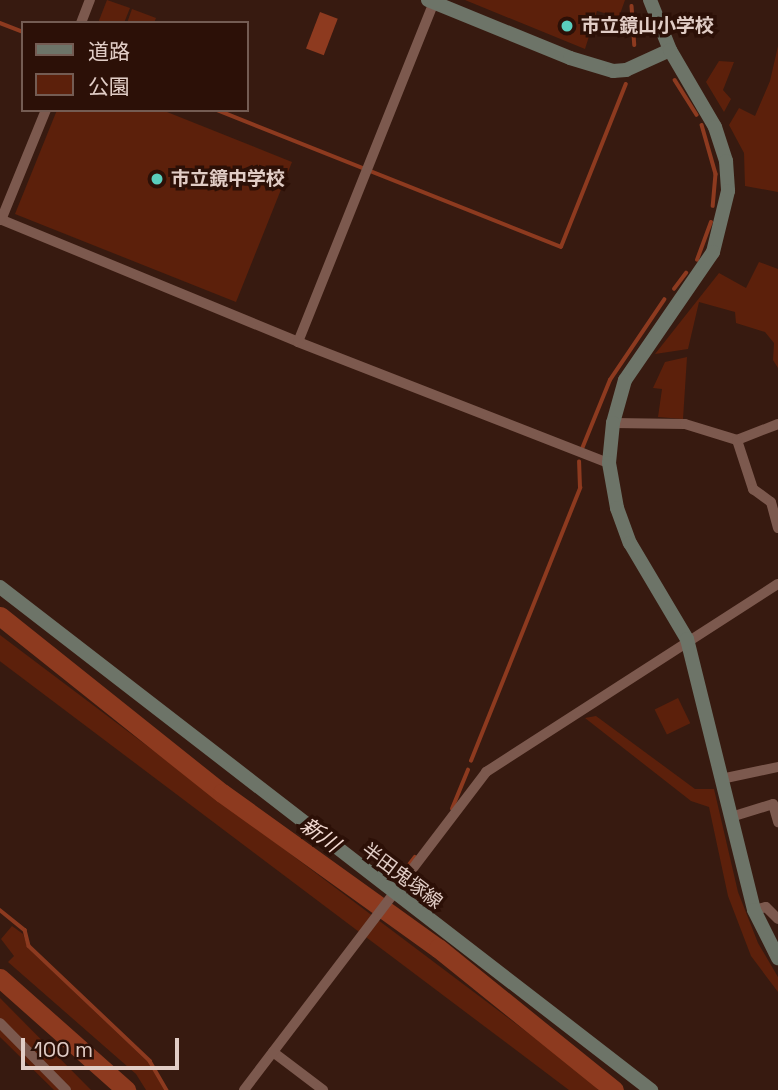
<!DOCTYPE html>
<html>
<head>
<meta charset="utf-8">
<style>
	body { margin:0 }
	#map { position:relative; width:778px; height:1090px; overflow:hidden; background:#371a10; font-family:"Space Grotesk","Noto Sans JP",sans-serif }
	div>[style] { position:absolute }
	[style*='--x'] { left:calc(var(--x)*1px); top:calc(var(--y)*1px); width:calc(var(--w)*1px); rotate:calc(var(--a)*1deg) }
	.green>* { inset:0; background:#5c200b; transform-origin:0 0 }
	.water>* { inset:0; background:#8d3a1f; transform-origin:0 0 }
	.stream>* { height:3.5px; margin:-1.75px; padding:0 1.75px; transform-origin:1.75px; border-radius:1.75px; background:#8d3a1f }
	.river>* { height:19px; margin:-9.5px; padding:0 9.5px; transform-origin:9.5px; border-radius:9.5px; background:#8d3a1f }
	.street>* { height:10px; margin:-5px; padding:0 5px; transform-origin:5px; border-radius:5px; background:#7c594e }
	.secondary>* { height:14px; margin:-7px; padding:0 7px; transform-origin:7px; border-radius:7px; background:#6d7468 }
	.dots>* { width:19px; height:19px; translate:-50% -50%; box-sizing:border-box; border:4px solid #2c1007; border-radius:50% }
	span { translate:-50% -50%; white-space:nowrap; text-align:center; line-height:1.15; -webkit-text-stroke:7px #2c1007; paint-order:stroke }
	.poi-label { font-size:19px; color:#e1cdc6; font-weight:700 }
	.left { translate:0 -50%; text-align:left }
	.street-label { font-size:19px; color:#e1cdc6 }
	.water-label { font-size:21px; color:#f3dad2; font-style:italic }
	.legend { position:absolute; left:21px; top:21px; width:228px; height:91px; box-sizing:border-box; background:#2c1007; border:2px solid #745c53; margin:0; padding:9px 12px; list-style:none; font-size:21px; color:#e1cdc6 }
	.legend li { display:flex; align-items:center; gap:14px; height:35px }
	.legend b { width:35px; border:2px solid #745c53 }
	.scale { position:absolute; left:21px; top:1038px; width:158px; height:32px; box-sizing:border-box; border:4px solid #e1cdc6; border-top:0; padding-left:9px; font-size:21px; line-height:24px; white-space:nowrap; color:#e1cdc6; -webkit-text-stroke:5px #2c1007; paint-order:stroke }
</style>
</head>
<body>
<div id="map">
	<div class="green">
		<i style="clip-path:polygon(107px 0,130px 8px,124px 23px,98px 23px)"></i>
		<i style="clip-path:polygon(465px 0,625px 0,619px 17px,597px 11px,585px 49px)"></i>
		<i style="clip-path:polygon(132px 9px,156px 18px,154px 23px,127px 23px)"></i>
		<i style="clip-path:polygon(778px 46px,778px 192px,745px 186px,744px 153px,729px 125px,739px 108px,755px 116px,770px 81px)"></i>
		<i style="clip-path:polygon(719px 61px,734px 62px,723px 90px,731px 99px,724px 112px,706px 82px)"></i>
		<i style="clip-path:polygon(57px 110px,162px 110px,292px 162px,236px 302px,15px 214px)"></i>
		<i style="clip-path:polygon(759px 262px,778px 269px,778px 368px,773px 360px,774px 343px,765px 332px,736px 323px,735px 312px,699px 302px,688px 349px,655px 354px,719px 273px,746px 288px)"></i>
		<i style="clip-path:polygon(687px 357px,683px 419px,658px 417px,662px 389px,653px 388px,665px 362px)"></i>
		<i style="left:0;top:635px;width:751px;height:21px;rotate:37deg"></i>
		<i style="left:678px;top:698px;width:28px;height:26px;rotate:64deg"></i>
		<i style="clip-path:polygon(596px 716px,695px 789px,714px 789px,738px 892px,758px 943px,778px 977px,778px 992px,751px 956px,728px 896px,709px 807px,691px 801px,585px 718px)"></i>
		<i style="clip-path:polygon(12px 926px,23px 934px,28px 948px,149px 1063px,164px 1090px,146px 1090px,136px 1074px,8px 962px,14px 956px,1px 939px)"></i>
		<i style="clip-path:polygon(0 998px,91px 1090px,54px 1090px,0 1037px)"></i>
	</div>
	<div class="water">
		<i style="left:320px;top:12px;width:19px;height:39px;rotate:21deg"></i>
	</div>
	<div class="stream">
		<i style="--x:632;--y:6;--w:39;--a:86"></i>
		<i style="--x:0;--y:23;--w:25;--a:21"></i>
		<i style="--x:675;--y:80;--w:41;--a:57.8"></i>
		<i style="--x:217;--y:110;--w:370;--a:21.7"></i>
		<i style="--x:561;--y:247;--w:175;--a:-68.3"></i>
		<i style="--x:702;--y:125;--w:51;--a:74.1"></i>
		<i style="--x:716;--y:174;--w:32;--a:95"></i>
		<i style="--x:697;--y:260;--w:40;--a:-69.8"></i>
		<i style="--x:674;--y:289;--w:20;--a:-53"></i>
		<i style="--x:582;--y:449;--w:74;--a:-67.9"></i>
		<i style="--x:610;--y:380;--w:97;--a:-56"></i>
		<i style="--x:471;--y:761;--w:294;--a:-68.2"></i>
		<i style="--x:580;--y:488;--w:26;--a:-92"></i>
		<i style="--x:452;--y:809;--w:42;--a:-67.7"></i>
		<i style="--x:408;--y:866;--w:11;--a:-52"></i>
		<i style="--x:0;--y:910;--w:32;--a:39"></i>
		<i style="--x:25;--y:930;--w:16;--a:76"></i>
		<i style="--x:29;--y:946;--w:167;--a:43.5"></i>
		<i style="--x:150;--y:1061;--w:34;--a:60"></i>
	</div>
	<div class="river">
		<i style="--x:0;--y:616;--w:284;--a:38.6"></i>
		<i style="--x:222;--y:793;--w:266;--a:35.7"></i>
		<i style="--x:438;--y:948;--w:226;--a:38.9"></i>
		<i style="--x:0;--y:978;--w:169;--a:41.6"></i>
	</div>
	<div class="street">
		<i style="--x:81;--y:23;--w:25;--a:-69"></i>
		<i style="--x:0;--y:219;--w:322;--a:22.4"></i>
		<i style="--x:298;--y:342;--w:334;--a:21.3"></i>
		<i style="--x:1;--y:220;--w:119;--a:-67.8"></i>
		<i style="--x:298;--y:342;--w:366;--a:-68.2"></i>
		<i style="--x:613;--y:423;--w:72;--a:0.8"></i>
		<i style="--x:685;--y:424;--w:54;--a:17.1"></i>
		<i style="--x:737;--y:440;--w:44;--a:-21.3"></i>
		<i style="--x:737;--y:440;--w:52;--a:71.9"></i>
		<i style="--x:753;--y:489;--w:22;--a:36"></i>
		<i style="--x:771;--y:502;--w:27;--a:75"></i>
		<i style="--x:721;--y:779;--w:58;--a:-11.9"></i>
		<i style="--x:731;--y:817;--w:44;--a:-17.2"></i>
		<i style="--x:773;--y:804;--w:19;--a:74"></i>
		<i style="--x:754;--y:910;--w:12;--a:-14"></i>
		<i style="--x:766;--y:907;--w:17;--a:45"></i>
		<i style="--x:0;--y:1023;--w:94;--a:45.4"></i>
		<i style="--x:273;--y:1052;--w:63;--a:37.2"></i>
		<i style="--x:244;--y:1090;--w:400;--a:-52.7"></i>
		<i style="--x:486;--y:772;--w:347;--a:-32.8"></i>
	</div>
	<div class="secondary">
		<i style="--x:428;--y:0;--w:153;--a:22.2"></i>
		<i style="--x:570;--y:58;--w:45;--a:16.8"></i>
		<i style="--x:613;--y:71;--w:13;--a:-4"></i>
		<i style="--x:626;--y:70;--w:48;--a:-24.4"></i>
		<i style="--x:650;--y:0;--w:54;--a:68.2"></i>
		<i style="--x:670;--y:50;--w:89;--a:59.7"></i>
		<i style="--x:715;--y:127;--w:36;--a:72"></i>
		<i style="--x:726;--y:161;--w:30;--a:86"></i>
		<i style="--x:728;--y:191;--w:63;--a:103.8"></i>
		<i style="--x:713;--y:252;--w:155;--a:124.5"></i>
		<i style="--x:625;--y:380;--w:45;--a:105.6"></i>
		<i style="--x:613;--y:423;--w:40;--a:95.7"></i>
		<i style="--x:609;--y:463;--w:46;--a:79.9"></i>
		<i style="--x:617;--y:508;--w:37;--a:70"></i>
		<i style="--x:630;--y:543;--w:112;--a:59.3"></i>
		<i style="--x:687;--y:639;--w:279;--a:76.1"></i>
		<i style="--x:754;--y:910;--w:54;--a:63.4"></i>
		<i style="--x:0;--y:587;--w:823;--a:37.69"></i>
	</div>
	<div class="dots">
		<i style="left:567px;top:26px;background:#5acebd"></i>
		<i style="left:157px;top:179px;background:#5acebd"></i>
	</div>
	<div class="poi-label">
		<span class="left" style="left:581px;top:26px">市立鏡山小学校</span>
		<span class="left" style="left:171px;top:179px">市立鏡中学校</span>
	</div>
	<div class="street-label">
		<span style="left:402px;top:876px;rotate:37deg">半田鬼塚線</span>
	</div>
	<div class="water-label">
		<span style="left:320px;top:835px;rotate:36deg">新川</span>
	</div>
	<ul class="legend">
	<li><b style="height:9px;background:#6d7468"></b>道路</li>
	<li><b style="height:19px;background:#5c200b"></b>公園</li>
	</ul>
	<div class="scale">100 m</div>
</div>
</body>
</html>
